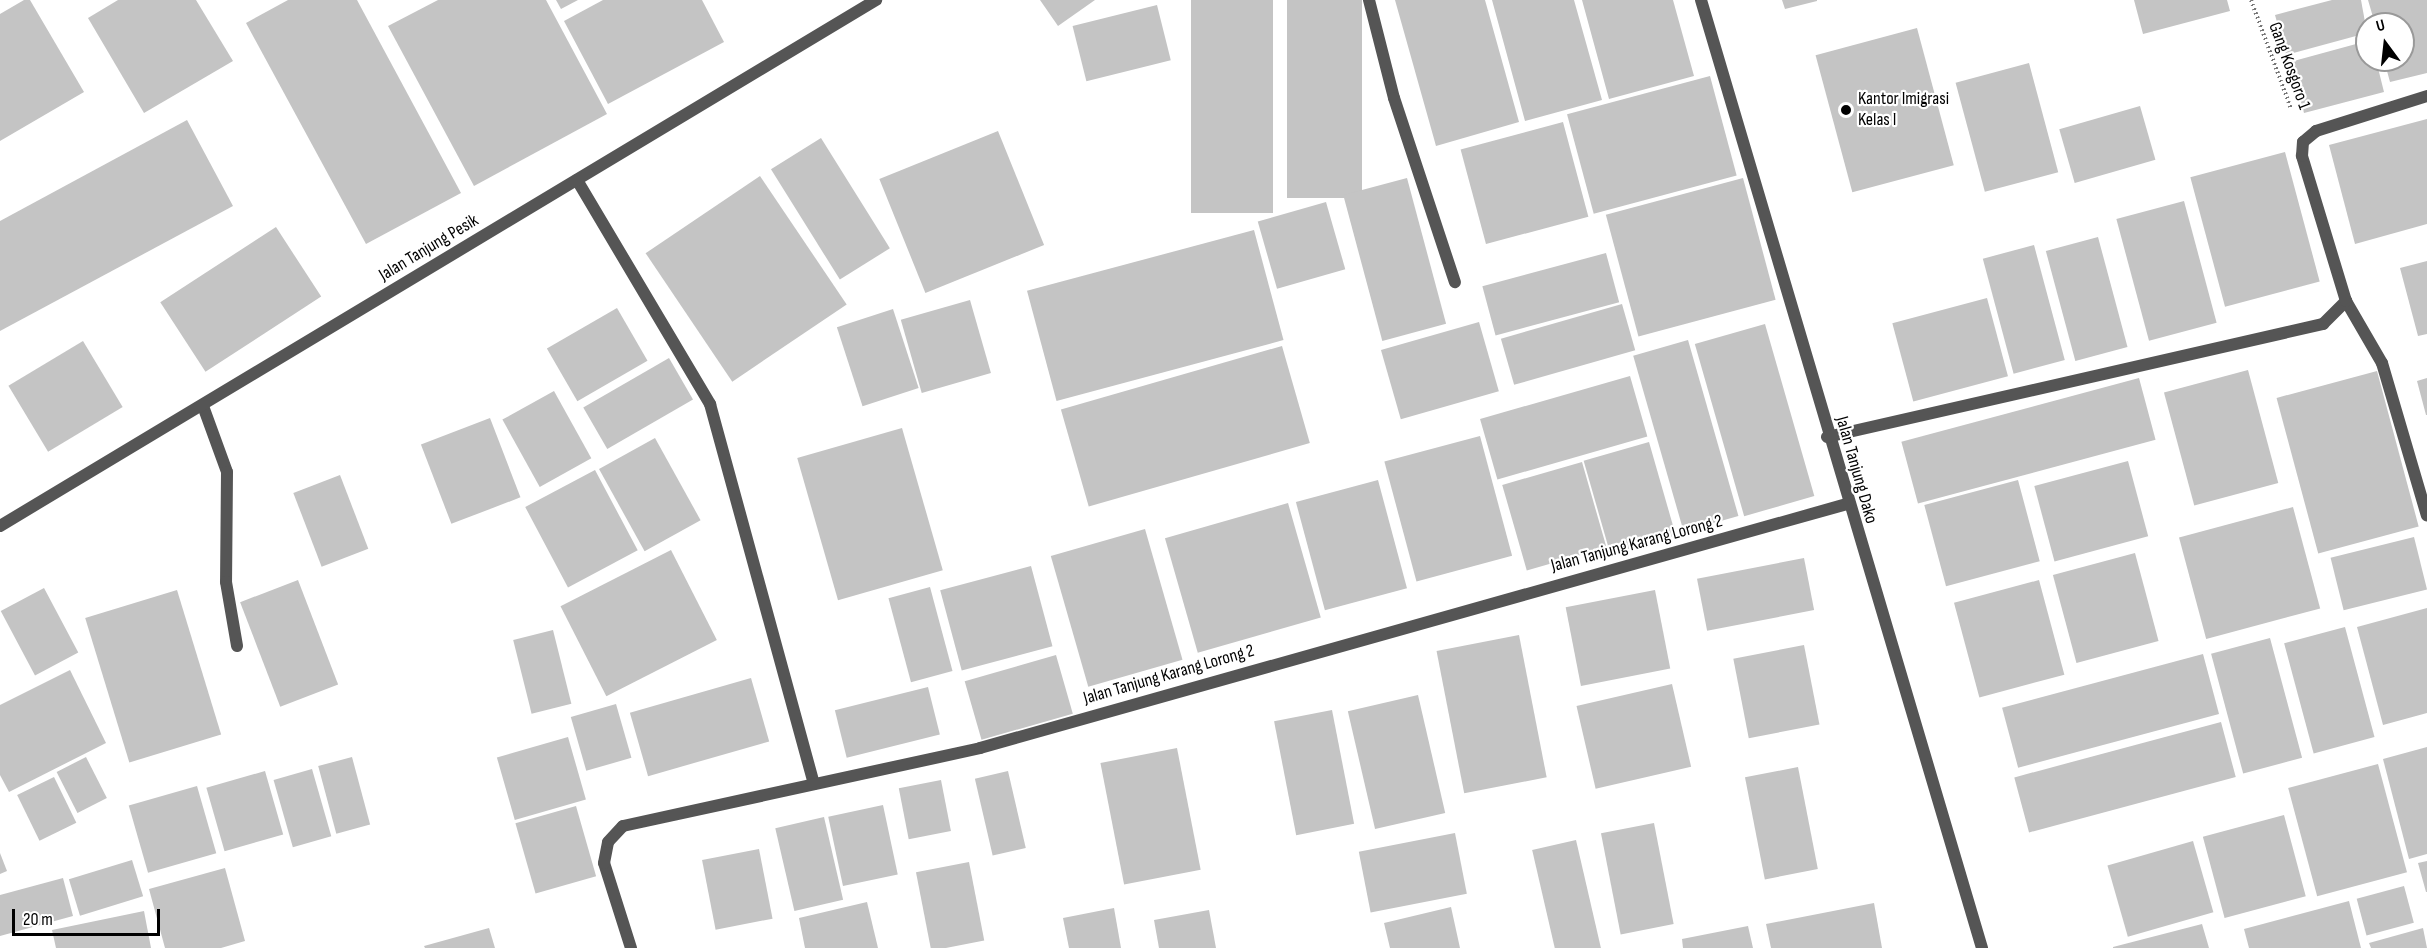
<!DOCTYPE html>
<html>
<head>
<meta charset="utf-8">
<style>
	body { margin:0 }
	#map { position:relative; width:2427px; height:948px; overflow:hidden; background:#fff; font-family:"Sofia Sans Condensed",sans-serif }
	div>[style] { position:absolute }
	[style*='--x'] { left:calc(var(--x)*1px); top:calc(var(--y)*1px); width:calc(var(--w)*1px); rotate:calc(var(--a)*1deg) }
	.building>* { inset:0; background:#c4c4c4; transform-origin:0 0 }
	.path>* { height:4px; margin-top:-2px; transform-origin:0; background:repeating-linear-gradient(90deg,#777 0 1.5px,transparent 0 4.5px) }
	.street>* { height:12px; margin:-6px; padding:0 6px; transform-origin:6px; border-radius:6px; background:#555 }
	.dots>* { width:16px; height:16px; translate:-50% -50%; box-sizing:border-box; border:3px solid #fff; border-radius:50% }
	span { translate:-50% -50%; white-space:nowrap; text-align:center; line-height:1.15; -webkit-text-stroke:4.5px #fff; paint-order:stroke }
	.street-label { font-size:18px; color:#000 }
	.poi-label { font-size:18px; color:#000 }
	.left { translate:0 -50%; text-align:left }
	.north { position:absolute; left:2355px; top:12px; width:60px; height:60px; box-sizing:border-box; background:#fff; border:2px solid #999; border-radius:50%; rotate:345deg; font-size:16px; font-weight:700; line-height:24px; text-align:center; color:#000 }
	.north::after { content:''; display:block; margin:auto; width:21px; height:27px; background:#000; clip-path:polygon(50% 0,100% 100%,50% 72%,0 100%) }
	.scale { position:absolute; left:12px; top:909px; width:148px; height:27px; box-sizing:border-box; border:3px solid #000; border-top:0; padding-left:8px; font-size:18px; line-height:21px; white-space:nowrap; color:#000; -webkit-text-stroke:4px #fff; paint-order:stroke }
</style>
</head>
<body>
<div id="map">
	<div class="building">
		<i style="clip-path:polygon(24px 0,30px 0,84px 92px,0 141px,0 14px)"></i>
		<i style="clip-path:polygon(118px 0,196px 0,233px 61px,144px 113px,88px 18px)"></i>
		<i style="clip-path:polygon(288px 0,357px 0,461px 193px,366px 244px,246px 23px)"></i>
		<i style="clip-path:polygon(438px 0,546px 0,607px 114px,474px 186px,388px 26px)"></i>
		<i style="clip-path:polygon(556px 0,578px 0,561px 9px)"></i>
		<i style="clip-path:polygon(603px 0,702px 0,724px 42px,608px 104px,564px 21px)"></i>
		<i style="clip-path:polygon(1040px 0,1095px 0,1058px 26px)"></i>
		<i style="left:1191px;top:0;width:82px;height:213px"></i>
		<i style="left:1287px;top:0;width:75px;height:198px"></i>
		<i style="clip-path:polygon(1395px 0,1485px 0,1519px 122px,1436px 146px)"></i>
		<i style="clip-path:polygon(1492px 0,1574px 0,1602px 100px,1525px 121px)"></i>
		<i style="clip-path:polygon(1582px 0,1673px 0,1694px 76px,1609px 99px)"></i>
		<i style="clip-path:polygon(1782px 0,1817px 0,1817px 1px,1785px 9px)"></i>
		<i style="clip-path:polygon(2134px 0,2227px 0,2230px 11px,2143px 34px)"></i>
		<i style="clip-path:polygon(2332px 0,2361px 0,2367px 33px,2286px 55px,2275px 15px)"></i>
		<i style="clip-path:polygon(2368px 0,2427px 0,2427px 73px,2390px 82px,2384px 60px,2403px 60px,2403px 24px,2375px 24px)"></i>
		<i style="left:1157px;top:5px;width:57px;height:87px;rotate:76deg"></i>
		<i style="left:1917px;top:28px;width:142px;height:105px;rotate:75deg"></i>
		<i style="clip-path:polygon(2367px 41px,2367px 60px,2376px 60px,2384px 92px,2304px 113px,2290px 62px)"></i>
		<i style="left:2029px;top:63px;width:113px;height:76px;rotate:75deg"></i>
		<i style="left:1710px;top:76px;width:103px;height:148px;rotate:75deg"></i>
		<i style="left:2140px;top:106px;width:56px;height:84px;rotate:74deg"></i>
		<i style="clip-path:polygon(2427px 119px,2427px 224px,2355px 244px,2329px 145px)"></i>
		<i style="clip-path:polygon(187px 120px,233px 206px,0 331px,0 221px)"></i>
		<i style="left:1563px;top:122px;width:98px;height:106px;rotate:75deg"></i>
		<i style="left:998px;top:131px;width:123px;height:128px;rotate:68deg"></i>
		<i style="left:821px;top:138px;width:130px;height:59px;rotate:58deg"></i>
		<i style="left:2285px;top:152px;width:134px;height:98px;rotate:75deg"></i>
		<i style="left:760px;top:176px;width:155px;height:138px;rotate:56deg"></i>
		<i style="left:1407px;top:178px;width:151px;height:66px;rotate:75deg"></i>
		<i style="left:1743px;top:178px;width:126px;height:142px;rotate:75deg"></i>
		<i style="left:2184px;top:201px;width:126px;height:70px;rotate:75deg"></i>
		<i style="left:1326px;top:202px;width:70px;height:71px;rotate:74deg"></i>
		<i style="left:276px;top:227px;width:83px;height:138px;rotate:57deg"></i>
		<i style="left:1254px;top:230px;width:114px;height:235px;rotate:75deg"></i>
		<i style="left:2098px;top:237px;width:114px;height:54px;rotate:75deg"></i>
		<i style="left:2034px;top:245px;width:119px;height:53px;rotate:75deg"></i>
		<i style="left:1606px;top:253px;width:51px;height:128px;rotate:75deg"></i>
		<i style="clip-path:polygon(2427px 261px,2427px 334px,2418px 336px,2400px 268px)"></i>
		<i style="left:1987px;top:298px;width:81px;height:98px;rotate:75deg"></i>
		<i style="left:970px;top:300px;width:76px;height:72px;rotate:74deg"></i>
		<i style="left:1622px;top:304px;width:48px;height:126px;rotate:74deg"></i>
		<i style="left:617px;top:308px;width:61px;height:81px;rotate:60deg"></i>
		<i style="left:893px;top:309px;width:83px;height:59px;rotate:72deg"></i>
		<i style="left:1479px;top:322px;width:72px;height:102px;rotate:74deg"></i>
		<i style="left:1765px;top:324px;width:179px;height:73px;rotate:74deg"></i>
		<i style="left:1688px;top:340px;width:183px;height:57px;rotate:74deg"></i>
		<i style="left:83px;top:341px;width:77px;height:87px;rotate:59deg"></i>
		<i style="left:1282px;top:346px;width:101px;height:230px;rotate:74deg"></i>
		<i style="left:669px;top:358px;width:48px;height:99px;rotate:60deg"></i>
		<i style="left:2248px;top:370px;width:117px;height:87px;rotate:75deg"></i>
		<i style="left:2377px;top:371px;width:161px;height:104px;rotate:75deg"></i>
		<i style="left:1630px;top:376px;width:63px;height:156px;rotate:74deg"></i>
		<i style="left:2139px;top:378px;width:64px;height:246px;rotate:75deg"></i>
		<i style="clip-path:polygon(2427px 378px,2427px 415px,2426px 415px,2417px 381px)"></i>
		<i style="left:554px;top:391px;width:77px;height:59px;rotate:61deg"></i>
		<i style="left:490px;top:418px;width:85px;height:74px;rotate:69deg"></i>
		<i style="left:902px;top:428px;width:148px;height:109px;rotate:74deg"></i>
		<i style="left:1480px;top:436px;width:124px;height:99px;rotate:75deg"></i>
		<i style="left:655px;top:438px;width:94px;height:64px;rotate:61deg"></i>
		<i style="left:1649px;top:442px;width:97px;height:68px;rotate:74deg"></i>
		<i style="left:2128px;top:461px;width:78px;height:97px;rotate:75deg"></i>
		<i style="left:1582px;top:462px;width:89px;height:83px;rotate:74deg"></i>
		<i style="left:595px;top:470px;width:91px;height:79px;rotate:62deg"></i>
		<i style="left:340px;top:475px;width:79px;height:50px;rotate:69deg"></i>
		<i style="left:1378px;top:480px;width:112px;height:85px;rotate:75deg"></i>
		<i style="left:2018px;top:480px;width:84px;height:97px;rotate:75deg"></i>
		<i style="left:1288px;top:503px;width:119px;height:128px;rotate:74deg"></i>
		<i style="left:2293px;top:507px;width:105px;height:118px;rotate:75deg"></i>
		<i style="left:1145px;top:529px;width:136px;height:98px;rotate:74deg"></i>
		<i style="left:2414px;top:537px;width:54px;height:86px;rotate:76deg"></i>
		<i style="left:671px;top:550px;width:101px;height:124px;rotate:63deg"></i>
		<i style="left:2135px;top:553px;width:91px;height:85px;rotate:75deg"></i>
		<i style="left:1804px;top:558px;width:53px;height:109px;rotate:79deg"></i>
		<i style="left:1031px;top:566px;width:83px;height:94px;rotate:75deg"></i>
		<i style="left:298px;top:580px;width:112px;height:62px;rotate:69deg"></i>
		<i style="left:2039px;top:580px;width:98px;height:88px;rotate:75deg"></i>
		<i style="left:930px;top:587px;width:87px;height:43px;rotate:75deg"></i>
		<i style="left:44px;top:588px;width:73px;height:49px;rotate:62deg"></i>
		<i style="left:177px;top:590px;width:151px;height:96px;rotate:73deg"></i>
		<i style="left:1655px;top:590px;width:80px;height:91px;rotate:79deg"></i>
		<i style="clip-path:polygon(2427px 608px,2427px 713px,2383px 725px,2357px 627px)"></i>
		<i style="left:2345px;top:627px;width:114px;height:63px;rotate:75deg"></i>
		<i style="left:553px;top:630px;width:76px;height:41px;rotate:76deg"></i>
		<i style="left:1519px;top:635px;width:145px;height:84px;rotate:79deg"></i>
		<i style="left:2270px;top:638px;width:124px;height:61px;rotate:75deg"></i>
		<i style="left:1804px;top:645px;width:81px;height:72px;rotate:79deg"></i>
		<i style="left:2203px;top:654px;width:62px;height:208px;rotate:75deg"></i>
		<i style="left:1056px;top:655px;width:61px;height:95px;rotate:74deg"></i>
		<i style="clip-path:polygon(70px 670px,106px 743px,9px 792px,0 775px,0 705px)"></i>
		<i style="left:751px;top:678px;width:66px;height:126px;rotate:74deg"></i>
		<i style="left:1672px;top:684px;width:85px;height:98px;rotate:77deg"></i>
		<i style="left:928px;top:687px;width:49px;height:96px;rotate:76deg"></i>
		<i style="left:1418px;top:695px;width:121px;height:72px;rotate:77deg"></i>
		<i style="left:616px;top:704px;width:56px;height:47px;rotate:74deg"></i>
		<i style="left:1332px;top:710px;width:116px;height:59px;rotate:79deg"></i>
		<i style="left:2221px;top:722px;width:57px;height:214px;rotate:75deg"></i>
		<i style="left:568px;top:737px;width:65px;height:74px;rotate:74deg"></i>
		<i style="clip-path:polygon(2427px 747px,2427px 854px,2409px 859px,2383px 759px)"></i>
		<i style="left:1177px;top:748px;width:124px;height:78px;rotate:79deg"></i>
		<i style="left:86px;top:757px;width:46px;height:33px;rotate:63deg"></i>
		<i style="left:352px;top:757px;width:70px;height:35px;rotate:75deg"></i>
		<i style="left:2378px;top:764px;width:112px;height:93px;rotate:75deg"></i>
		<i style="left:1798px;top:767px;width:104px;height:54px;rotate:79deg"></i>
		<i style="left:312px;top:769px;width:70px;height:40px;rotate:74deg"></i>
		<i style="left:265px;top:771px;width:66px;height:61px;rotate:74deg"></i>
		<i style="left:1008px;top:771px;width:79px;height:34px;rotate:77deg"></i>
		<i style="left:54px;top:777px;width:51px;height:41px;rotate:64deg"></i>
		<i style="left:941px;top:780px;width:52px;height:43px;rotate:79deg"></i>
		<i style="left:197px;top:786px;width:70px;height:71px;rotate:74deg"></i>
		<i style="left:883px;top:805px;width:71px;height:56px;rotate:78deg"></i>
		<i style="left:576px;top:806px;width:73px;height:63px;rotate:74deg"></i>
		<i style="left:2284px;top:815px;width:84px;height:84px;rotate:75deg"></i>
		<i style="left:824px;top:817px;width:85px;height:50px;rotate:77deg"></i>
		<i style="left:1654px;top:823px;width:103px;height:54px;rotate:79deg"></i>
		<i style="left:1455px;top:833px;width:62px;height:98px;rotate:79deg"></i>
		<i style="left:1576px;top:840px;width:111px;height:45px;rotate:77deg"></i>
		<i style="left:2193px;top:841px;width:74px;height:89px;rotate:74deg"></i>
		<i style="left:759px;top:849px;width:71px;height:58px;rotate:79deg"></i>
		<i style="clip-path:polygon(0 853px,7px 871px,0 874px)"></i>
		<i style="left:132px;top:860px;width:38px;height:66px;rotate:73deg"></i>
		<i style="clip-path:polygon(2427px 861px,2427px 892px,2426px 892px,2418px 863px)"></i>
		<i style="left:969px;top:862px;width:80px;height:54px;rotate:79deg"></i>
		<i style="clip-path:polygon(225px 868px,245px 941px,221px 948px,165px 948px,149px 889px)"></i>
		<i style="clip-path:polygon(63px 878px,73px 916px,0 936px,0 895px)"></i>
		<i style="left:2404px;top:886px;width:38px;height:49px;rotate:75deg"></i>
		<i style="clip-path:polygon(2349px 901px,2361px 948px,2249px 948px,2244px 929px)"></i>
		<i style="clip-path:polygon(867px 902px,878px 948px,805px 948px,799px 918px)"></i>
		<i style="clip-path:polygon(1874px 903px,1882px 948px,1771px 948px,1766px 924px)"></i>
		<i style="clip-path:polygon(1451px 907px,1460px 948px,1390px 948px,1384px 923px)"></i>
		<i style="clip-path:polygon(1114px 908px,1121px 948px,1069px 948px,1063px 918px)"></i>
		<i style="clip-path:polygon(1209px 910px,1216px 948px,1159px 948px,1154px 920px)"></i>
		<i style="clip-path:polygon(144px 911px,151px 948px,56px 948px,52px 930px)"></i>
		<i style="clip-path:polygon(2202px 924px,2209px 948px,2113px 948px,2113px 947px)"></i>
		<i style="clip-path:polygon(1748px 926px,1753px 948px,1683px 948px,1682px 939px)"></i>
		<i style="clip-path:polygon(489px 928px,495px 948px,425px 948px,424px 946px)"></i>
		<i style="clip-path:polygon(2423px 928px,2427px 948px,2371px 948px,2369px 943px)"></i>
	</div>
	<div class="path">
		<i style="--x:2251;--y:0;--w:116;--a:69.8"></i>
	</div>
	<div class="street">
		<i style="--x:1369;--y:0;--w:101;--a:75.7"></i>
		<i style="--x:1394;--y:98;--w:194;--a:71.7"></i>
		<i style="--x:1701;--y:0;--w:989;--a:73.49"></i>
		<i style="--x:577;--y:180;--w:261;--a:59.3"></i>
		<i style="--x:710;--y:404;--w:394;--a:74.7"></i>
		<i style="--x:2346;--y:301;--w:72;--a:59.9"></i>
		<i style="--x:2382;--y:363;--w:159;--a:73.6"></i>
		<i style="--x:203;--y:406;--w:70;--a:70"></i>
		<i style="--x:227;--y:472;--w:110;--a:90.5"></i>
		<i style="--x:226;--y:582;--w:65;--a:80.2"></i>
		<i style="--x:1827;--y:437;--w:509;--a:-12.83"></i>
		<i style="--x:2323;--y:324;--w:33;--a:-45"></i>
		<i style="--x:2346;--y:301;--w:152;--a:-106.9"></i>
		<i style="--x:2302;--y:156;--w:14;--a:-86"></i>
		<i style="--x:2303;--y:142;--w:17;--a:-40"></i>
		<i style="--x:2316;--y:131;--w:116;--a:-17.5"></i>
		<i style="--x:0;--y:526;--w:1022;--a:-30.98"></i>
		<i style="--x:631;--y:948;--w:89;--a:-107.6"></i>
		<i style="--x:604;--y:863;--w:21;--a:-79"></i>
		<i style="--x:608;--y:842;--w:22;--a:-47"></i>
		<i style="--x:623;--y:826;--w:365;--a:-12.3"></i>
		<i style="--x:980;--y:748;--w:901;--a:-15.72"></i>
	</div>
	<div class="dots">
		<i style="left:1846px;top:110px;background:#000"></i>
	</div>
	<div class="street-label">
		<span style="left:2289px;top:66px;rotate:70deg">Gang Kosgoro 1</span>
		<span style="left:429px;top:248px;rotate:-31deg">Jalan Tanjung Pesik</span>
		<span style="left:1856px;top:470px;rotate:74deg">Jalan Tanjung Dako</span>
		<span style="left:1637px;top:544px;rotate:-15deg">Jalan Tanjung Karang Lorong 2</span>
		<span style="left:1169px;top:675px;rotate:-16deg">Jalan Tanjung Karang Lorong 2</span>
	</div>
	<div class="poi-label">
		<span class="left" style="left:1858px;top:110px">Kantor Imigrasi<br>Kelas I</span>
	</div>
	<div class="north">U</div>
	<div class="scale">20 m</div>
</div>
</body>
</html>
